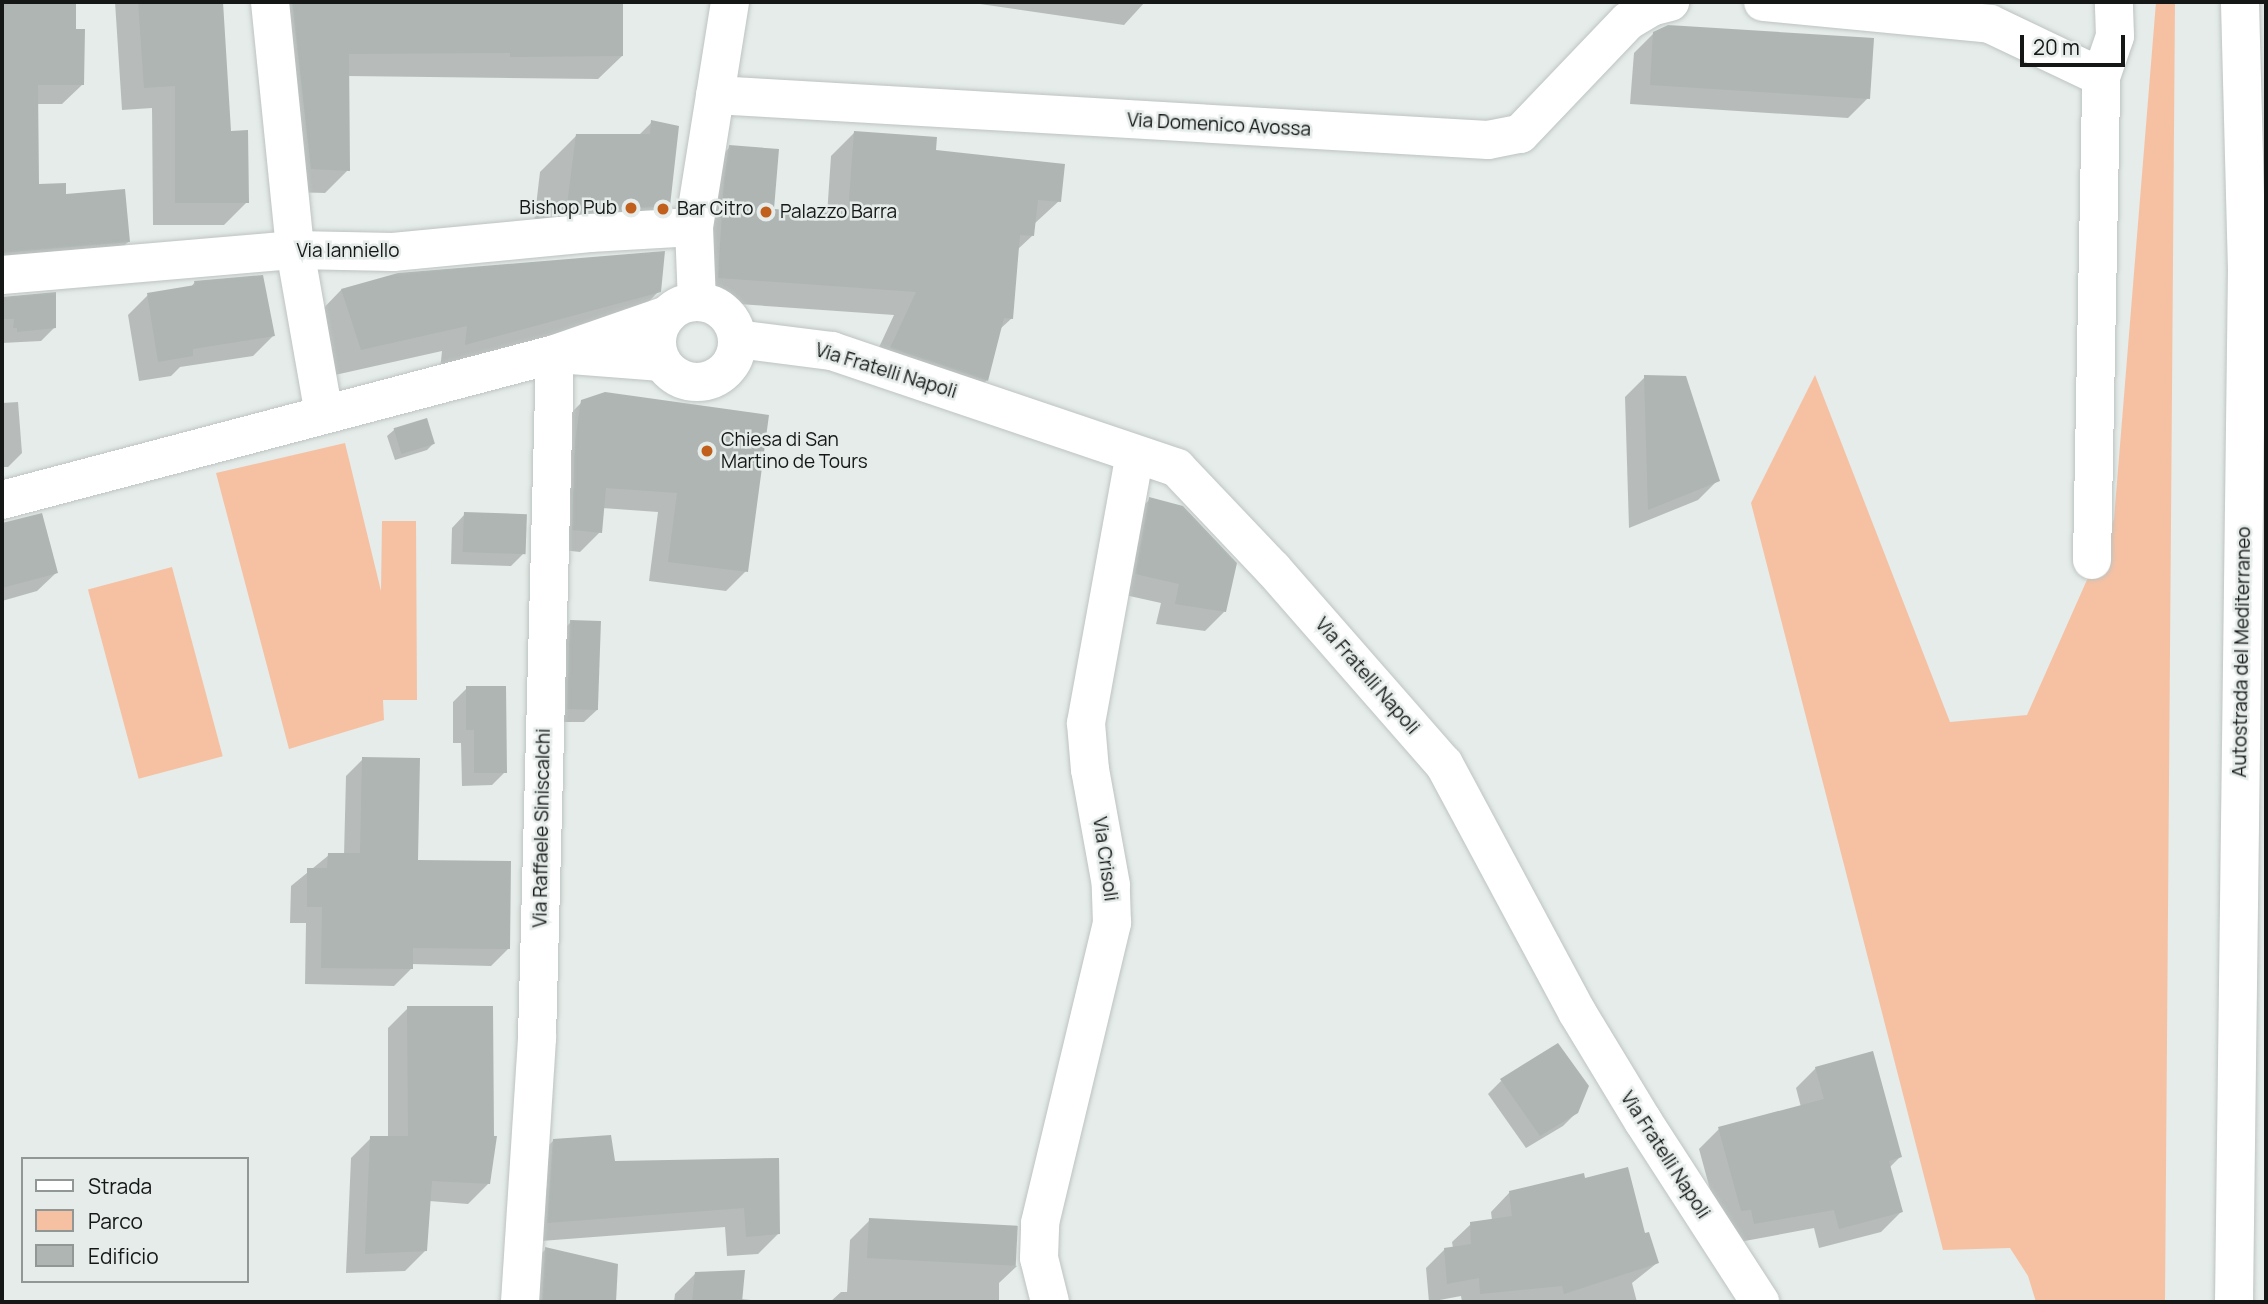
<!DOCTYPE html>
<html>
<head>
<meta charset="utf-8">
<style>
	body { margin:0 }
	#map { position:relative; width:2268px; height:1304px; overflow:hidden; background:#e5ece9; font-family:Manrope,sans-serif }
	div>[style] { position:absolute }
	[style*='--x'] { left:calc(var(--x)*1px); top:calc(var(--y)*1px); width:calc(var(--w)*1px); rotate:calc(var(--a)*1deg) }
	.green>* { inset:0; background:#f6c1a3; transform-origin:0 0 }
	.shadow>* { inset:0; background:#0003 }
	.building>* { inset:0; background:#afb5b3; transform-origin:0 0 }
	.roads { filter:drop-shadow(0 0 2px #bdc4c2) drop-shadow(0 0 2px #bdc4c2) }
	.minor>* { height:38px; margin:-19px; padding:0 19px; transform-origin:19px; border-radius:19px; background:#fff }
	.minor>.ring { margin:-19px; padding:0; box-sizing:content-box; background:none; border:38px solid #fff; border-radius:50% }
	.highway>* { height:38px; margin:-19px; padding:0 19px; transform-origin:19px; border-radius:19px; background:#fff }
	.dots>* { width:19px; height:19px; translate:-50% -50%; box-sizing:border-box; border:4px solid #e5ece9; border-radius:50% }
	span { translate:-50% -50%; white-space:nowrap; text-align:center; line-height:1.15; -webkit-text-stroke:5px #e5ece9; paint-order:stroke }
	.street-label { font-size:19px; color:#141716 }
	.poi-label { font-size:19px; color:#141716 }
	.right { translate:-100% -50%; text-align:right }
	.left { translate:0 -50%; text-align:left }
	.frame { position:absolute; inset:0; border:4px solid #141716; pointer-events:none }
	.legend { position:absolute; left:21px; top:1157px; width:228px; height:126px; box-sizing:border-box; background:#e5ece9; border:2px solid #919795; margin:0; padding:9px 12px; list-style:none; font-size:21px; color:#141716 }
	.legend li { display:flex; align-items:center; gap:14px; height:35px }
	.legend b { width:35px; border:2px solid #919795 }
	.scale { position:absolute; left:2020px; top:35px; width:105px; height:32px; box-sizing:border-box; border:4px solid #141716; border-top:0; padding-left:9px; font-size:21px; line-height:24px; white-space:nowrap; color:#141716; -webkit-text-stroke:5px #e5ece9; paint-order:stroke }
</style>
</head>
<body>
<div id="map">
	<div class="green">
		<i style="clip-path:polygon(2156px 2px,2175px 2px,2165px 1302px,2036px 1302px,2028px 1276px,2010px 1248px,1943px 1250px,1751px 503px,1815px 375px,1950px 722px,2027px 715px,2114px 519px)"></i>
		<i style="clip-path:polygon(345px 443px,381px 591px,382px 521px,416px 521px,417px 700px,383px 700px,384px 720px,289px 749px,216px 473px)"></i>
		<i style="left:172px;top:567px;width:196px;height:87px;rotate:75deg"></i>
	</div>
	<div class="shadow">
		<i style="clip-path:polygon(2px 2px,74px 2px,74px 31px,83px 84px,62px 104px,37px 104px,38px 186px,65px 196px,128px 242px,107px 262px,2px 271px)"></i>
		<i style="clip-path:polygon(115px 2px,221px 2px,230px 132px,247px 202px,224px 225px,153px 225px,152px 108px,122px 110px)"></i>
		<i style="clip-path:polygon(274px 2px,621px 2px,622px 56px,598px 79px,347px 76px,348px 170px,325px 193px,288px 192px)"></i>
		<i style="clip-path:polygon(966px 2px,1145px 2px,1124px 25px)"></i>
		<i style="clip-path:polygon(1654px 33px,1868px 98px,1848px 118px,1630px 104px,1634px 53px)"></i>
		<i style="clip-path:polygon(652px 122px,669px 206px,633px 242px,531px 248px,540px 172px,576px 136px,638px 136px)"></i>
		<i style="clip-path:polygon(855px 132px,934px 151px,1059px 201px,1033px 225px,1032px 236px,1017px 250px,1012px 318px,999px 330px,987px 380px,963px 404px,868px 371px,894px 315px,695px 301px,706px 171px,730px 147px,772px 210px,827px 215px,831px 156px)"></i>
		<i style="clip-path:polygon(195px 282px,273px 336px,253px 356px,180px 367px,171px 376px,139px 381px,128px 315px,148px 295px,190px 288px)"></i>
		<i style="clip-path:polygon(341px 290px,659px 291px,633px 318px,440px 370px,442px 351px,335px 375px,316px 316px)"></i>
		<i style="clip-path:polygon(2px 298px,3px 299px,55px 327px,41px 341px,2px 343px)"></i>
		<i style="clip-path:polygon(1645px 377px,1718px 480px,1698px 500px,1629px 528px,1625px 397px)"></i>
		<i style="clip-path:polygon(605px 394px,746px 571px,726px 591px,649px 581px,658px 512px,602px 508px,600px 532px,580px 552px,553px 549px,562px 422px,582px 402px)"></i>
		<i style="clip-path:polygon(18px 402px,22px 453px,8px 467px,2px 467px,2px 403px)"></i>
		<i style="clip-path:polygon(426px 420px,433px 444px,427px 450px,395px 460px,387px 436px,394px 430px)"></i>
		<i style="clip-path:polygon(1150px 499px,1225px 611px,1205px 631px,1156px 624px,1161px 603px,1116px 593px,1130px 519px)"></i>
		<i style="clip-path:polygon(465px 514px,525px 552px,511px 566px,451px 564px,452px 528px)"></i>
		<i style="clip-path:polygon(41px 515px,56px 573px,37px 591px,2px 601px,2px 525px)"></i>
		<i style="clip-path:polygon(571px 622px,598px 709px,584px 722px,555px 722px,557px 636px)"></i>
		<i style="clip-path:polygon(467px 688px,505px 772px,492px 785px,462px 786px,461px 743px,453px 743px,453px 702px)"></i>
		<i style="clip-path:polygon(363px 759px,416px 861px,508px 949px,491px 966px,411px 964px,411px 969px,394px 986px,305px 984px,306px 923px,290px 923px,291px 886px,329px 855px,344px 855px,346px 776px)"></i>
		<i style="clip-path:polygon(408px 1008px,488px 1184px,468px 1204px,429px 1201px,425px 1251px,405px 1271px,346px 1273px,351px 1158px,371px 1138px,388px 1138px,388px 1028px)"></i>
		<i style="clip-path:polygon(1816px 1068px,1900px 1157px,1889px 1168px,1901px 1212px,1881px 1232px,1819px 1248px,1814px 1228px,1734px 1243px,1721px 1230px,1699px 1149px,1719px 1129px,1801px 1107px,1796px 1088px)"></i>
		<i style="clip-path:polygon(1501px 1081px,1577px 1112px,1563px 1126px,1526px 1148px,1488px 1094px)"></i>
		<i style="clip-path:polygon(554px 1140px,613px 1163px,777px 1160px,778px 1234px,758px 1254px,727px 1256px,725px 1227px,528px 1242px,534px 1160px)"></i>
		<i style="clip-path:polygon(1583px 1180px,1644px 1236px,1657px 1263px,1632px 1283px,1637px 1302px,1462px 1302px,1461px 1296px,1429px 1302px,1426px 1268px,1445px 1249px,1453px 1248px,1452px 1242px,1471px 1224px,1492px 1220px,1491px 1212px,1509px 1193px)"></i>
		<i style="clip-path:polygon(870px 1220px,1017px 1266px,999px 1283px,999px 1302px,830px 1302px,841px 1292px,847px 1292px,850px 1240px)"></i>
		<i style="clip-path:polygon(546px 1249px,616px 1266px,615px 1302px,524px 1302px,526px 1268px)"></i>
		<i style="clip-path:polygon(695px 1274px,741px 1299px,772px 1302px,674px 1302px,675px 1294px)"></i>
	</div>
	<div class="building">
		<i style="clip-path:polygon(2px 2px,76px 2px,76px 29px,85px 29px,84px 85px,38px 85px,39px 184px,66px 183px,66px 194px,125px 189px,130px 242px,2px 253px)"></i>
		<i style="clip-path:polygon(138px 2px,223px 2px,231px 131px,248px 130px,249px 203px,175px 203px,175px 86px,144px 88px)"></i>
		<i style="clip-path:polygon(292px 2px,623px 2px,623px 56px,510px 57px,510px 53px,349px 54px,350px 171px,311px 169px)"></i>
		<i style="clip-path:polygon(1668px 25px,1874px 38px,1870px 99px,1650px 85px,1653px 32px)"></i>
		<i style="clip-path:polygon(651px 120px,679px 126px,670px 206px,566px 213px,576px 134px,650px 134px)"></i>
		<i style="clip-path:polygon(854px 131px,937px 137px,936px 150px,1065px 164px,1061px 202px,1038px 200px,1034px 236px,1020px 235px,1013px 319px,1004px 318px,988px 381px,890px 348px,916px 292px,718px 278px,724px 179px,729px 145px,779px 149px,774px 209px,848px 214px)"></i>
		<i style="clip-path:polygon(665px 251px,661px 292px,465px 345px,467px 326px,361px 350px,341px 289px,398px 273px)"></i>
		<i style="clip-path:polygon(263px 275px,275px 336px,193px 349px,193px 356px,158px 362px,147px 293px,195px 285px,194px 281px)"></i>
		<i style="clip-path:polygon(56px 292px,56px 328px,17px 332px,17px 328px,13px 328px,14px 319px,2px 319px,2px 297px)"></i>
		<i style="clip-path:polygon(1644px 375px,1686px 376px,1720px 481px,1648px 510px)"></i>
		<i style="clip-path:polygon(605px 392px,769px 415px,748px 572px,668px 562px,677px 493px,606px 488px,602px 533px,572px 530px,575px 442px,581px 400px)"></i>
		<i style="left:427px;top:418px;width:27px;height:35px;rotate:73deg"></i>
		<i style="clip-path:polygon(1149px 497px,1183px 506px,1237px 563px,1226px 612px,1175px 604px,1179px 584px,1135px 574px)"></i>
		<i style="left:464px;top:512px;width:63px;height:40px;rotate:2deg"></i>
		<i style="clip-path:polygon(42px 513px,58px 573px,2px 588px,2px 523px)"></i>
		<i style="left:570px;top:620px;width:31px;height:89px;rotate:2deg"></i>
		<i style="clip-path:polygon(466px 686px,506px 686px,507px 773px,474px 773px,474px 730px,466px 730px)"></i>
		<i style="clip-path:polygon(362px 757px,420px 758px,418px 860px,511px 861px,510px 949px,413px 948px,413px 969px,321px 968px,322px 907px,307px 907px,307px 868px,327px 868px,328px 853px,360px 853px)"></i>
		<i style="clip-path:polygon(407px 1006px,493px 1006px,494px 1136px,497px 1136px,490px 1184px,432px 1181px,427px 1251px,365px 1254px,370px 1136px,408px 1136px)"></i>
		<i style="clip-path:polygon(1558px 1043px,1589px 1086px,1578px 1113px,1540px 1136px,1500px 1079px)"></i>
		<i style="clip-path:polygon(1873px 1051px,1902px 1157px,1889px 1161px,1903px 1212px,1839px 1229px,1834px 1210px,1754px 1224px,1751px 1210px,1741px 1211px,1718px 1127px,1824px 1099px,1815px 1067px)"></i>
		<i style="clip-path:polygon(611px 1135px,615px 1161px,779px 1158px,780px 1234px,746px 1237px,744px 1208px,547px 1223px,553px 1139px)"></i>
		<i style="clip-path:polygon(1628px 1167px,1645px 1233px,1649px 1232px,1659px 1263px,1564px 1294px,1562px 1286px,1480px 1294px,1479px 1278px,1447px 1284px,1444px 1248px,1471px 1244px,1470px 1222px,1512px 1216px,1509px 1191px,1584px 1173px,1585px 1178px)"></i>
		<i style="left:869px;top:1218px;width:149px;height:40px;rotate:3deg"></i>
		<i style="clip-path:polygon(545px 1247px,618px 1264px,616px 1302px,542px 1302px)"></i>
		<i style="clip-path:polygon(745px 1270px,742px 1302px,692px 1302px,695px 1272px)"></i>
	</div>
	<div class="roads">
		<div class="minor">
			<i style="--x:270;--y:2;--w:249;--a:84.2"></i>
			<i style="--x:295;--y:250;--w:167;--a:80"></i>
			<i style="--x:1763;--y:2;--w:228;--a:5.5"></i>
			<i style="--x:1990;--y:24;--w:123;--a:25.5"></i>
			<i style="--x:2101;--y:77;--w:43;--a:-71.1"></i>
			<i style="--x:2115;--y:36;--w:34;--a:-92"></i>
			<i style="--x:715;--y:95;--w:774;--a:3.33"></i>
			<i style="--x:1488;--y:140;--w:33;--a:-11"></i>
			<i style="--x:1520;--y:134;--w:156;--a:-46.3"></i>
			<i style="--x:1628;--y:21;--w:27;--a:-31"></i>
			<i style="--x:1651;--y:7;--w:20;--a:-15"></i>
			<i style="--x:2;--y:275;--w:294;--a:-4.9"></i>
			<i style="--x:295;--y:250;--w:98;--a:1.2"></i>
			<i style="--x:393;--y:252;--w:198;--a:-5.5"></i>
			<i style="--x:590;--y:233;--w:104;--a:-3.3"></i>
			<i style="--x:697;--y:302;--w:75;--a:-92.3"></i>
			<i style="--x:694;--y:227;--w:228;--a:-80.9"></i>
			<i class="ring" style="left:657px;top:302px;width:42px;height:42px"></i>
			<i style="--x:737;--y:339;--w:96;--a:7.2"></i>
			<i style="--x:832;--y:351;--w:364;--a:18.7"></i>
			<i style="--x:1177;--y:468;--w:139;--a:46.5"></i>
			<i style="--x:1273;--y:569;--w:259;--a:48.8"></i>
			<i style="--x:1444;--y:764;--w:281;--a:61.8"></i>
			<i style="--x:1577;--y:1012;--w:127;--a:58.8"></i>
			<i style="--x:1643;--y:1121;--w:216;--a:57.1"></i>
			<i style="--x:571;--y:355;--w:91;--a:4.4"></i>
			<i style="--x:2;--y:500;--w:572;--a:-14.79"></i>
			<i style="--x:555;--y:354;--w:119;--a:-19.2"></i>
			<i style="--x:2092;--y:560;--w:483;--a:-88.9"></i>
			<i style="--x:520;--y:1302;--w:265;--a:-86.3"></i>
			<i style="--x:537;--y:1038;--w:684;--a:-88.49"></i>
			<i style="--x:1050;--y:1302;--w:45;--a:-104"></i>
			<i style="--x:1039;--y:1258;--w:35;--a:-88"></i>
			<i style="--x:1040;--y:1223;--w:309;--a:-76.5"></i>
			<i style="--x:1112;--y:923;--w:38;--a:-92"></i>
			<i style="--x:1111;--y:885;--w:117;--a:-100.3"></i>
			<i style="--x:1090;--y:770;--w:47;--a:-94.9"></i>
			<i style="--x:1086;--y:723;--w:273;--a:-79.7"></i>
		</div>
		<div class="highway">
			<i style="--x:2234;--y:1302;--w:1031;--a:-89.28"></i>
			<i style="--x:2247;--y:271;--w:269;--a:-91.5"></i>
		</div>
	</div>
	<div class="dots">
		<i style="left:631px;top:208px;background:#c0601c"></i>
		<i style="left:663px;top:209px;background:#c0601c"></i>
		<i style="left:766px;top:212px;background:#c0601c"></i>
		<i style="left:707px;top:451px;background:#c0601c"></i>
	</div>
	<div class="street-label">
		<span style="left:1219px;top:125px;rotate:3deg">Via Domenico Avossa</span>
		<span style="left:348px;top:251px">Via Ianniello</span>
		<span style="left:886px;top:371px;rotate:17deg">Via Fratelli Napoli</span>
		<span style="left:2242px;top:652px;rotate:-89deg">Autostrada del Mediterraneo</span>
		<span style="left:1367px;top:676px;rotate:49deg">Via Fratelli Napoli</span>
		<span style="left:542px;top:828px;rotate:-89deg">Via Raffaele Siniscalchi</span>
		<span style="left:1105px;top:859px;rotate:82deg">Via Crisoli</span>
		<span style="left:1665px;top:1155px;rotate:57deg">Via Fratelli Napoli</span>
	</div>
	<div class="poi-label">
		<span class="right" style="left:617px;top:208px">Bishop Pub</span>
		<span class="left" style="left:677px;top:209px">Bar Citro</span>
		<span class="left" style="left:780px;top:212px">Palazzo Barra</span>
		<span class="left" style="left:721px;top:451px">Chiesa di San<br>Martino de Tours</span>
	</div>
	<div class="frame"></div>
	<ul class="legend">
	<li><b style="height:9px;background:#fff"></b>Strada</li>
	<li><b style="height:19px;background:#f6c1a3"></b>Parco</li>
	<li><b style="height:19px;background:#afb5b3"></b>Edificio</li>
	</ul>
	<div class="scale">20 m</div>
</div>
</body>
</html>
